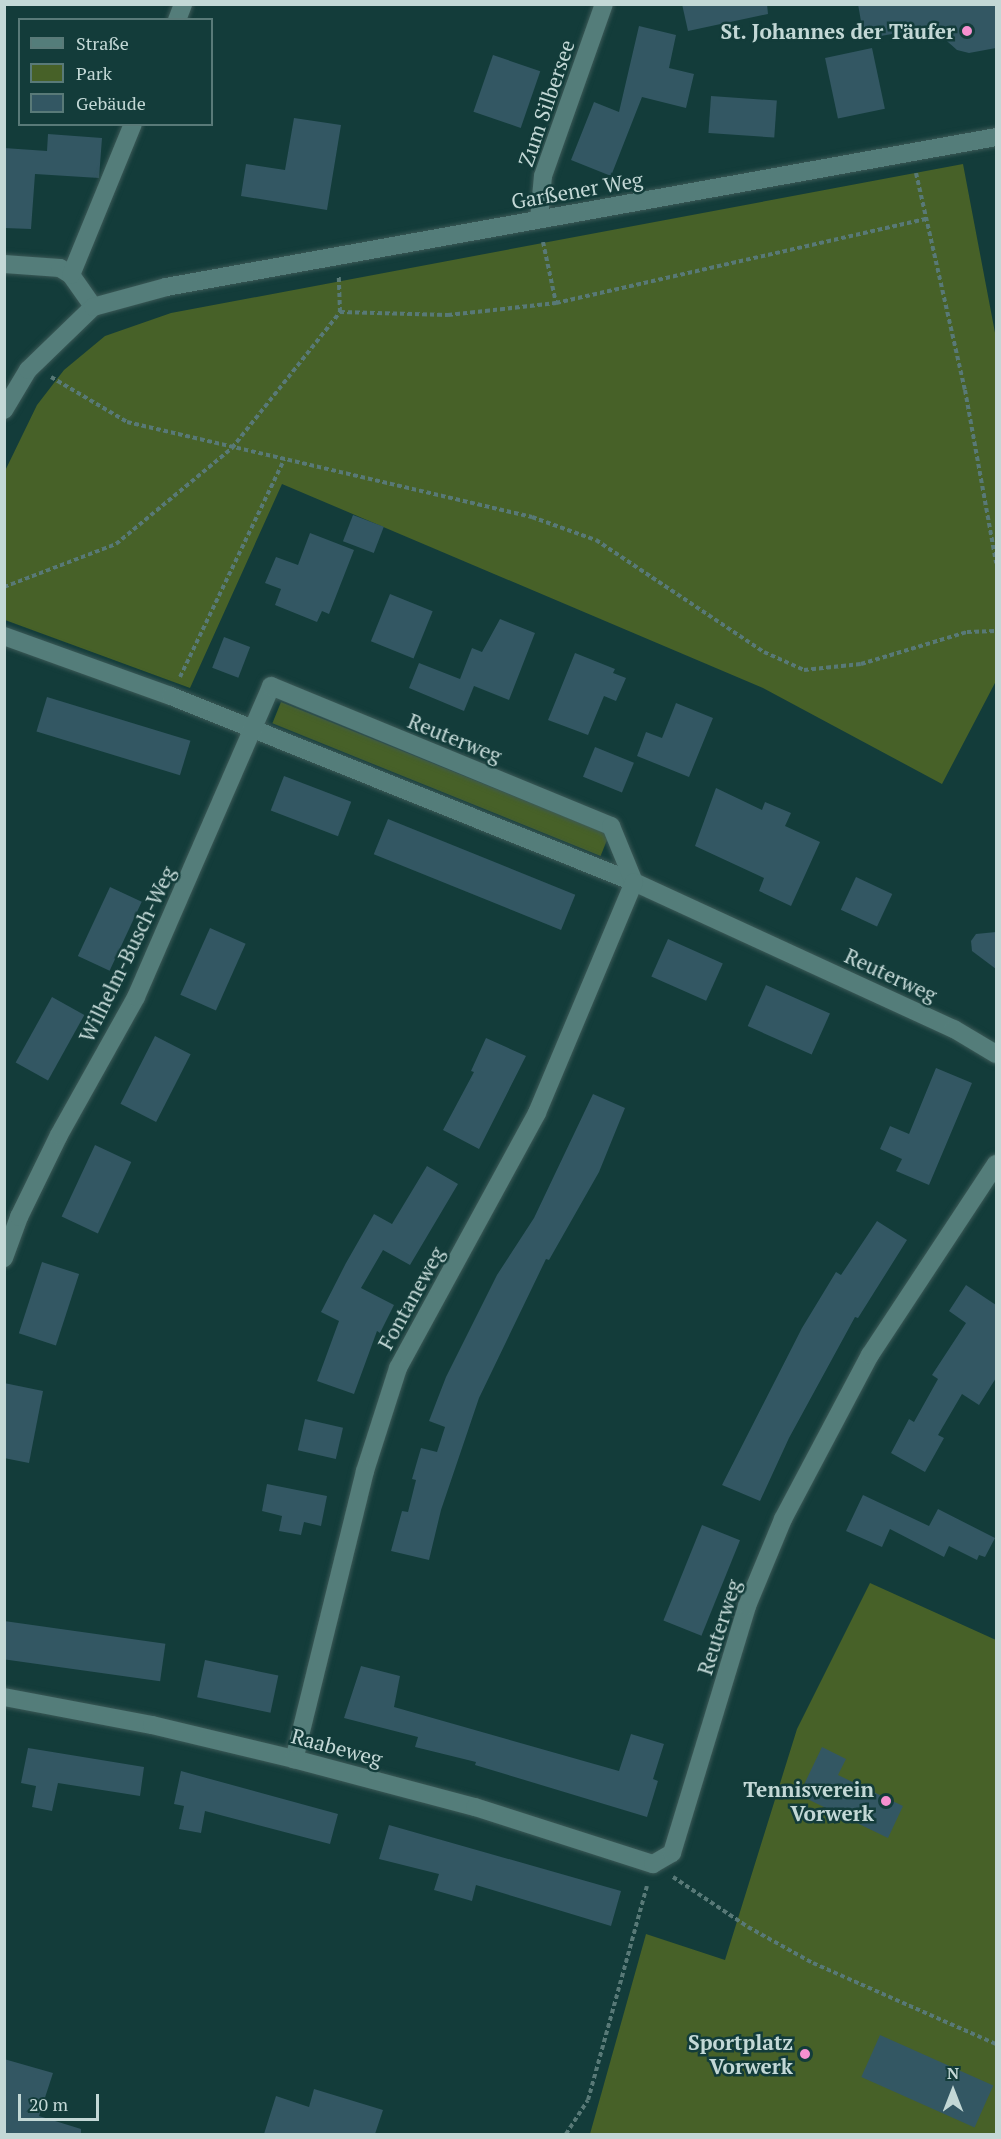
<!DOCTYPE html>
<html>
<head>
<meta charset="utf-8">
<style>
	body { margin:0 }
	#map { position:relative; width:1001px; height:2139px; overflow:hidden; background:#133c3a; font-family:"PT Serif",serif }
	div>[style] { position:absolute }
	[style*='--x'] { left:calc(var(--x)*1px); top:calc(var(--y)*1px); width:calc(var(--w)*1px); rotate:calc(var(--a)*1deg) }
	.green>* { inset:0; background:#476128; transform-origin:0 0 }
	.building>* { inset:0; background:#335763; transform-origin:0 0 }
	.path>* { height:4px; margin-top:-2px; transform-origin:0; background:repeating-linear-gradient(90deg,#587977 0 4.5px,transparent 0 7.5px) }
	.roads { filter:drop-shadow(0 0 2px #3c5957) drop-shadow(0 0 2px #3c5957) }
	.street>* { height:18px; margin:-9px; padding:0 9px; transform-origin:9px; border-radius:9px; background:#547d7a }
	.secondary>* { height:18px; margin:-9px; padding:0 9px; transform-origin:9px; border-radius:9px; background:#547d7a }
	.dots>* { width:16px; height:16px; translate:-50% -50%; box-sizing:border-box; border:3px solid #133c3a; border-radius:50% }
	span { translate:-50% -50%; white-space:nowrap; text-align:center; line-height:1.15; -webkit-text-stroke:5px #133c3a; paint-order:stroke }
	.poi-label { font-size:21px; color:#c3d8d6; font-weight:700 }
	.right { translate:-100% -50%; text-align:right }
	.street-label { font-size:21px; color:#c3d8d6 }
	.frame { position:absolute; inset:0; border:6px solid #c3d8d6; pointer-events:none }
	.legend { position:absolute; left:18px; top:18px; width:195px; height:108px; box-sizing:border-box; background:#133c3a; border:2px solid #597a78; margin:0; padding:8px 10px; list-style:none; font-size:18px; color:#c3d8d6 }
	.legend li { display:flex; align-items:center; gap:12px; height:30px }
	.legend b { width:30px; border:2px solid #597a78 }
	.north { position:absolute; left:923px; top:2061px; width:60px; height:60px; -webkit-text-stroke:4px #133c3a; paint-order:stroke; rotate:0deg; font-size:16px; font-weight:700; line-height:24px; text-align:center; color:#c3d8d6 }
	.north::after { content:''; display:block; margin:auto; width:21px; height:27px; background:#c3d8d6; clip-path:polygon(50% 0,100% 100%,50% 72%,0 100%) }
	.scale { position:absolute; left:18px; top:2094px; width:81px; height:27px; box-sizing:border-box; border:3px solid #c3d8d6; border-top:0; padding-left:8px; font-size:18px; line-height:21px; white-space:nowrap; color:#c3d8d6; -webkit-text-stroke:4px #133c3a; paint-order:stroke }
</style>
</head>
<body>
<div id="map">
	<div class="green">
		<i style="clip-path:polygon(963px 164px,996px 338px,996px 681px,942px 784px,763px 688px,282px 484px,190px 688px,5px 620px,4px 473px,37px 405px,64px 370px,105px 336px,171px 313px)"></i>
		<i style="left:281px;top:702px;width:354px;height:23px;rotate:22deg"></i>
		<i style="clip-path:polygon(870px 1583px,996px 1640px,996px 2134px,590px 2134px,646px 1934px,725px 1960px,797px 1729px)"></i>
	</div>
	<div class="building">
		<i style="clip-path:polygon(682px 4px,767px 4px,768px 14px,688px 31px)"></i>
		<i style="clip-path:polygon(858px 4px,996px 4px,996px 48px,969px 53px,957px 50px,931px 27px,864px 39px)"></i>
		<i style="clip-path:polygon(639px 26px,676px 35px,669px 68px,694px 74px,686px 108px,642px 97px,611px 176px,571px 160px,594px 102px,619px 112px)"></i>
		<i style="left:872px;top:48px;width:62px;height:48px;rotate:78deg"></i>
		<i style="left:493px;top:55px;width:50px;height:60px;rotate:19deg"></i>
		<i style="left:711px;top:96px;width:66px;height:37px;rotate:4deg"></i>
		<i style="clip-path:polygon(294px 118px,341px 125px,327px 210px,241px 196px,246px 164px,285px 170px)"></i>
		<i style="clip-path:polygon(48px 134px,102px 138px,99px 178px,35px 174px,31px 229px,4px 228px,4px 148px,47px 151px)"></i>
		<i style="left:353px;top:515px;width:33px;height:28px;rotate:21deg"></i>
		<i style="clip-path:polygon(310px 533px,354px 550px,329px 614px,322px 611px,317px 622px,275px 605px,281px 589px,265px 583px,276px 557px,298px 565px)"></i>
		<i style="left:390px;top:594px;width:46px;height:51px;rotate:22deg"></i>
		<i style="clip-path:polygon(500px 619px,535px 633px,509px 700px,474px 686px,464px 711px,409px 688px,419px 663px,460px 679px,472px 648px,482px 652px)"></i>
		<i style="left:224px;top:637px;width:28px;height:33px;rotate:21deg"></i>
		<i style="clip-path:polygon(575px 653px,615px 669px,613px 673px,626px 678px,616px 701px,604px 696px,588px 735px,548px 720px)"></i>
		<i style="left:47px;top:697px;width:150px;height:36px;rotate:17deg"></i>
		<i style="clip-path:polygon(676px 703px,713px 718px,689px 777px,637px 756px,646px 732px,662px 738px)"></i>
		<i style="left:595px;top:747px;width:42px;height:32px;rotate:22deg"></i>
		<i style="left:284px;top:776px;width:72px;height:37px;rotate:21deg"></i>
		<i style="clip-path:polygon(716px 788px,762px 810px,765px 802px,791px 813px,785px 826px,820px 842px,791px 906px,759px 891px,764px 878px,695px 846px)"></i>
		<i style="left:388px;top:819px;width:202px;height:38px;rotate:22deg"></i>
		<i style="left:856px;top:877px;width:40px;height:36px;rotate:25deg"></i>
		<i style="left:110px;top:887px;width:35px;height:76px;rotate:25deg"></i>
		<i style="left:210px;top:928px;width:39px;height:73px;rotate:24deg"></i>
		<i style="clip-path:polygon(996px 932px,996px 969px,972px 951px,971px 941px,976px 934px)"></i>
		<i style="left:668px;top:939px;width:60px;height:41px;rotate:24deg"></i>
		<i style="left:766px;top:985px;width:70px;height:45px;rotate:24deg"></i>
		<i style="left:52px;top:997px;width:37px;height:75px;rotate:29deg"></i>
		<i style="left:155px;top:1036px;width:40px;height:76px;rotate:27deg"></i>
		<i style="clip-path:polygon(486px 1038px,526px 1056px,479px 1149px,443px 1130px,474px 1072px,471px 1071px)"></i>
		<i style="clip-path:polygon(936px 1068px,972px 1083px,929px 1185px,896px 1171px,902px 1159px,880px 1149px,890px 1126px,909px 1134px)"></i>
		<i style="clip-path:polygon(593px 1094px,625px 1108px,599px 1172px,549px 1260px,546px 1259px,479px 1398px,441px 1510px,429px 1560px,391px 1551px,402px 1511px,408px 1512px,416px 1480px,412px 1479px,421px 1448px,437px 1452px,445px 1427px,429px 1421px,446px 1377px,497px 1275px,534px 1218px)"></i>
		<i style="left:95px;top:1145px;width:40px;height:79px;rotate:25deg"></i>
		<i style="clip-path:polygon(427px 1166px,458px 1184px,410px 1265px,383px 1250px,361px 1288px,394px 1305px,380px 1333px,377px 1331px,354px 1394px,317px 1381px,339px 1321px,321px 1312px,346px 1263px,374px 1214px,392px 1224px)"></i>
		<i style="clip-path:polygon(877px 1221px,907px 1240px,858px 1318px,855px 1317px,789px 1438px,760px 1501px,722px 1485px,802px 1328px,836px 1272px,841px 1275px)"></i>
		<i style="left:42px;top:1262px;width:39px;height:75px;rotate:18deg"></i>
		<i style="clip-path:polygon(966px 1285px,996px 1305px,996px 1378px,979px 1405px,962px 1394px,938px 1435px,944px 1438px,925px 1472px,891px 1453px,909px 1419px,914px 1422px,938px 1379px,932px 1375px,966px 1323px,949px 1311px)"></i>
		<i style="clip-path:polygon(4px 1383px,43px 1391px,29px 1463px,4px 1458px)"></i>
		<i style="left:305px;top:1419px;width:39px;height:32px;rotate:13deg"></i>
		<i style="clip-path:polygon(267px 1484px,327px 1496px,321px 1526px,304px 1522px,301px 1535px,279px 1531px,282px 1516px,262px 1511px)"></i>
		<i style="clip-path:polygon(863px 1495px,929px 1526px,938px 1509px,995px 1538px,985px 1557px,979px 1555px,977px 1560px,949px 1546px,944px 1557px,890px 1529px,882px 1547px,846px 1531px)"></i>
		<i style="left:702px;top:1525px;width:41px;height:103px;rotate:22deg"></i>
		<i style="left:4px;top:1621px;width:163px;height:38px;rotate:8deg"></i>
		<i style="left:205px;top:1660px;width:75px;height:38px;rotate:12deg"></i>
		<i style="clip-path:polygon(361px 1666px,400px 1676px,394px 1707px,619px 1771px,631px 1734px,664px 1744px,653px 1779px,658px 1781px,647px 1817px,475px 1765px,476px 1762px,415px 1747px,418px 1737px,344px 1718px)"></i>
		<i style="clip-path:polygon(822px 1747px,846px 1759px,838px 1775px,903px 1806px,888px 1838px,799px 1795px)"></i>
		<i style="clip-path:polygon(28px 1748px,144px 1767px,140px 1796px,58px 1783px,52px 1811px,32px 1807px,36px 1786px,21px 1783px)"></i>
		<i style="clip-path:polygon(181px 1771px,338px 1814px,330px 1844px,205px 1811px,201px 1833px,179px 1829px,184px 1806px,174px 1804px)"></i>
		<i style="clip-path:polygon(389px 1825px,621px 1891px,611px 1926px,476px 1885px,472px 1901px,434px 1890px,439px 1874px,379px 1859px)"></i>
		<i style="left:880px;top:2035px;width:124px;height:46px;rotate:24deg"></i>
		<i style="clip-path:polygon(4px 2059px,53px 2073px,39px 2116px,81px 2129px,81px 2134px,4px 2134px)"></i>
		<i style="clip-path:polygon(314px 2089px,383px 2110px,375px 2134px,264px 2134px,276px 2096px,309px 2107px)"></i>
	</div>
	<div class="path">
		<i style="--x:916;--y:173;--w:222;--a:77.3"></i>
		<i style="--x:965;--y:390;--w:176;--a:79.8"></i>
		<i style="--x:543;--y:242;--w:62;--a:78"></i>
		<i style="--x:340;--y:312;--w:108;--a:1.6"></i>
		<i style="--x:448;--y:315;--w:109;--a:-6.3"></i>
		<i style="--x:556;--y:303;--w:380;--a:-12.8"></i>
		<i style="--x:51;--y:377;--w:88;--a:30.6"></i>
		<i style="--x:127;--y:422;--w:416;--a:13.2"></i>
		<i style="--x:532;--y:517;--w:68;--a:19.8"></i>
		<i style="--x:596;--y:540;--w:202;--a:33.7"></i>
		<i style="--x:764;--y:652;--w:44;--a:24.2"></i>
		<i style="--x:804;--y:670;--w:57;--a:-6"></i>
		<i style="--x:861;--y:664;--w:111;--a:-16.8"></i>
		<i style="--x:967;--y:632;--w:29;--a:-2"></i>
		<i style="--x:4;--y:587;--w:120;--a:-21"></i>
		<i style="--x:116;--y:544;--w:151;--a:-39.6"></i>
		<i style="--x:232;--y:448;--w:174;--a:-51.5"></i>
		<i style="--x:340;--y:312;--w:36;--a:-92"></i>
		<i style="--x:180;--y:677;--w:241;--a:-64.4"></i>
		<i style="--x:673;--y:1877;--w:90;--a:33.7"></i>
		<i style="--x:748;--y:1927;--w:74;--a:29"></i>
		<i style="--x:813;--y:1963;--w:200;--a:23.9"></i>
		<i style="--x:566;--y:2134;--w:40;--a:-57.1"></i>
		<i style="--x:588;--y:2100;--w:222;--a:-74.6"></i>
	</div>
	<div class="roads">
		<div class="street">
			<i style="--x:177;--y:20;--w:17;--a:-69"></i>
			<i style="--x:539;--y:219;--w:43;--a:-84.7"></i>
			<i style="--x:543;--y:176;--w:182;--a:-70.5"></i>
			<i style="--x:4;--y:264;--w:56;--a:4.1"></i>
			<i style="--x:60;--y:268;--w:13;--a:32"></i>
			<i style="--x:71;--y:275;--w:39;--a:55"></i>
			<i style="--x:71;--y:275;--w:163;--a:-67.7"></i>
			<i style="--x:4;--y:636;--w:177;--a:19.8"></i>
			<i style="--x:171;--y:696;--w:499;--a:21.9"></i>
			<i style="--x:634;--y:882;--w:352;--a:24.7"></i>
			<i style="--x:954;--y:1029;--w:49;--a:30.8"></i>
			<i style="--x:4;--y:1258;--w:44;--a:-69.9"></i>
			<i style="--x:19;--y:1217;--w:91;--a:-64"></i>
			<i style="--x:59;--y:1135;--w:158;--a:-60.8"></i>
			<i style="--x:136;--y:997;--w:339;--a:-66.5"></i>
			<i style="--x:271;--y:686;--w:368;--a:22.4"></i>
			<i style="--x:611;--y:826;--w:61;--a:67.7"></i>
			<i style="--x:634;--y:882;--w:251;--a:112.8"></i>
			<i style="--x:537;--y:1113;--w:290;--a:118.6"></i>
			<i style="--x:398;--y:1368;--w:108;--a:107.8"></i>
			<i style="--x:365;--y:1471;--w:297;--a:103.8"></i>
			<i style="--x:4;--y:1697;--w:151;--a:10.7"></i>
			<i style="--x:152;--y:1725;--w:146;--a:13.5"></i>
			<i style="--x:294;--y:1759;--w:187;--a:14.9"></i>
			<i style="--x:475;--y:1807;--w:187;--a:17.8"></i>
			<i style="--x:653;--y:1864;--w:22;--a:-30"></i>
			<i style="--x:672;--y:1853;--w:258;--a:-73.1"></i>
			<i style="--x:747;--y:1606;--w:94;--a:-67.5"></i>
			<i style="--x:783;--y:1519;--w:186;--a:-62.1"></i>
			<i style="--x:870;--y:1355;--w:229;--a:-56.6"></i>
		</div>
		<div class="secondary">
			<i style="--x:4;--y:410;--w:47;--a:-59"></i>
			<i style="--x:28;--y:370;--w:91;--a:-44.1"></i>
			<i style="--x:93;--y:307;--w:76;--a:-15.3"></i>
			<i style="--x:166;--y:287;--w:843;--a:-10.24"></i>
		</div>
	</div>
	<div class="dots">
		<i style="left:967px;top:31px;background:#f690d0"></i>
		<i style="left:886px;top:1801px;background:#f690d0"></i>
		<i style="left:805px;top:2054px;background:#f690d0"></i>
	</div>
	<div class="poi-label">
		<span class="right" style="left:955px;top:31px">St. Johannes der Täufer</span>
		<span class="right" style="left:874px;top:1801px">Tennisverein<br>Vorwerk</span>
		<span class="right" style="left:793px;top:2054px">Sportplatz<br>Vorwerk</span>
	</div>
	<div class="street-label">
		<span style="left:546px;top:103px;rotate:-71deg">Zum Silbersee</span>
		<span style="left:577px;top:190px;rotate:-10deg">Garßener Weg</span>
		<span style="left:455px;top:738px;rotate:22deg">Reuterweg</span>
		<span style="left:127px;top:954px;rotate:-64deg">Wilhelm-Busch-Weg</span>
		<span style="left:891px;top:975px;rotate:25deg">Reuterweg</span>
		<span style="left:411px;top:1298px;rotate:-61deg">Fontaneweg</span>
		<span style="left:719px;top:1627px;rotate:-72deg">Reuterweg</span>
		<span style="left:337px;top:1747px;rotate:15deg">Raabeweg</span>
	</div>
	<div class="frame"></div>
	<ul class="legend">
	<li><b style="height:8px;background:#547d7a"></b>Straße</li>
	<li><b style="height:16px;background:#476128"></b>Park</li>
	<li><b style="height:16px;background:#335763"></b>Gebäude</li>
	</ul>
	<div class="north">N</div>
	<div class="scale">20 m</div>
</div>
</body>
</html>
